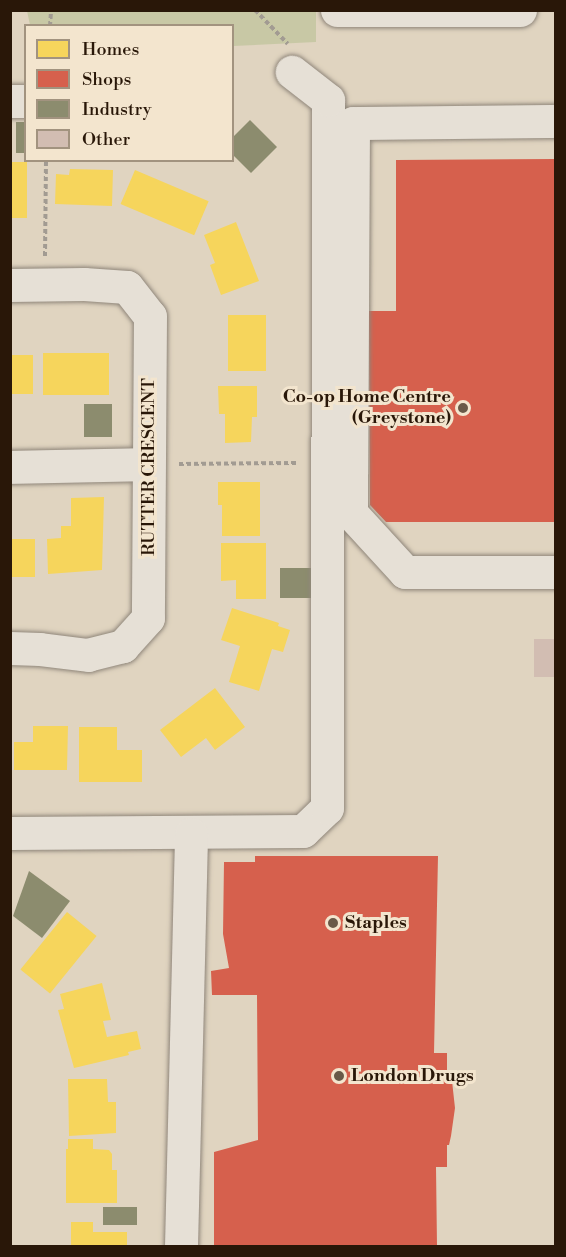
<!DOCTYPE html>
<html>
<head>
<meta charset="utf-8">
<style>
	body { margin:0 }
	#map { position:relative; width:566px; height:1257px; overflow:hidden; background:#e0d4c0; font-family:"Libre Bodoni",serif }
	div>[style] { position:absolute }
	[style*='--x'] { left:calc(var(--x)*1px); top:calc(var(--y)*1px); width:calc(var(--w)*1px); rotate:calc(var(--a)*1deg) }
	.green>* { inset:0; background:#c8c8a5 }
	.homes>* { inset:0; background:#f6d55c; transform-origin:0 0 }
	.shops>* { inset:0; background:#d6604d }
	.industry>* { inset:0; background:#8c8c6e; transform-origin:0 0 }
	.building>* { inset:0; background:#d2bdb2; transform-origin:0 0 }
	.path>* { height:4px; margin-top:-2px; transform-origin:0; background:repeating-linear-gradient(90deg,#a29b92 0 4.5px,transparent 0 7.5px) }
	.roads { filter:drop-shadow(0 0 2px #8f867a) drop-shadow(0 0 2px #8f867a) }
	.minor>* { height:33px; margin:-16.5px; padding:0 16.5px; transform-origin:16.5px; border-radius:16.5px; background:#e6e0d6 }
	.dots>* { width:16px; height:16px; translate:-50% -50%; box-sizing:border-box; border:3px solid #f3e5ce; border-radius:50% }
	span { translate:-50% -50%; white-space:nowrap; text-align:center; line-height:1.15; -webkit-text-stroke:6px #f3e5ce; paint-order:stroke }
	.poi-label { font-size:18px; color:#291708; font-weight:700 }
	.right { translate:-100% -50%; text-align:right }
	.left { translate:0 -50%; text-align:left }
	.street-label { font-size:18px; color:#291708 }
	.frame { position:absolute; inset:0; border:12px solid #291708; pointer-events:none }
	.legend { position:absolute; left:24px; top:24px; width:210px; height:138px; box-sizing:border-box; background:#f3e5ce; border:2px solid #a2937f; margin:0; padding:8px 10px; list-style:none; font-size:18px; color:#291708 }
	.legend li { display:flex; align-items:center; gap:12px; height:30px }
	.legend b { width:30px; border:2px solid #a2937f }
</style>
</head>
<body>
<div id="map">
	<div class="green">
		<i style="clip-path:polygon(27px 11px,316px 11px,316px 42px,233px 46px,232px 26px,30px 25px)"></i>
	</div>
	<div class="homes">
		<i style="left:10px;top:162px;width:17px;height:56px"></i>
		<i style="clip-path:polygon(70px 169px,113px 170px,112px 206px,55px 204px,56px 174px,69px 175px)"></i>
		<i style="left:135px;top:170px;width:80px;height:37px;rotate:23deg"></i>
		<i style="clip-path:polygon(236px 222px,259px 281px,221px 295px,210px 265px,215px 263px,204px 235px)"></i>
		<i style="left:228px;top:315px;width:38px;height:56px"></i>
		<i style="left:43px;top:353px;width:66px;height:42px"></i>
		<i style="left:10px;top:355px;width:23px;height:39px"></i>
		<i style="clip-path:polygon(218px 386px,257px 386px,257px 417px,252px 417px,251px 442px,225px 443px,225px 414px,219px 414px)"></i>
		<i style="clip-path:polygon(218px 482px,260px 482px,260px 536px,222px 536px,222px 505px,218px 505px)"></i>
		<i style="clip-path:polygon(104px 497px,102px 570px,48px 574px,47px 539px,61px 538px,61px 526px,71px 526px,71px 498px)"></i>
		<i style="left:10px;top:539px;width:25px;height:38px"></i>
		<i style="clip-path:polygon(221px 543px,266px 543px,266px 599px,236px 599px,236px 580px,221px 581px)"></i>
		<i style="clip-path:polygon(232px 608px,279px 623px,278px 626px,290px 630px,283px 652px,272px 649px,259px 691px,229px 682px,240px 646px,221px 640px)"></i>
		<i style="clip-path:polygon(215px 688px,245px 727px,215px 750px,206px 738px,181px 757px,160px 730px)"></i>
		<i style="clip-path:polygon(33px 726px,68px 726px,67px 770px,14px 770px,14px 742px,33px 742px)"></i>
		<i style="clip-path:polygon(79px 727px,117px 727px,117px 750px,142px 750px,142px 782px,79px 782px)"></i>
		<i style="left:67px;top:912px;width:38px;height:74px;rotate:39deg"></i>
		<i style="clip-path:polygon(102px 983px,111px 1020px,103px 1021px,107px 1037px,137px 1031px,141px 1049px,128px 1052px,129px 1055px,74px 1068px,58px 1010px,64px 1009px,60px 994px)"></i>
		<i style="clip-path:polygon(68px 1079px,107px 1079px,108px 1102px,116px 1102px,116px 1133px,69px 1136px)"></i>
		<i style="clip-path:polygon(68px 1139px,93px 1139px,93px 1149px,109px 1150px,112px 1154px,112px 1170px,117px 1170px,117px 1203px,66px 1203px,66px 1149px,68px 1149px)"></i>
		<i style="clip-path:polygon(71px 1222px,93px 1222px,93px 1232px,127px 1232px,127px 1246px,71px 1246px)"></i>
	</div>
	<div class="shops">
		<i style="clip-path:polygon(556px 159px,556px 522px,386px 522px,370px 505px,369px 311px,396px 311px,396px 160px)"></i>
		<i style="clip-path:polygon(255px 856px,438px 856px,434px 1053px,447px 1053px,447px 1072px,452px 1081px,455px 1108px,451px 1136px,449px 1145px,447px 1145px,447px 1167px,436px 1167px,437px 1246px,214px 1245px,214px 1152px,258px 1140px,257px 995px,212px 995px,211px 971px,229px 968px,223px 934px,224px 862px,255px 862px)"></i>
	</div>
	<div class="industry">
		<i style="clip-path:polygon(250px 120px,277px 147px,251px 173px,232px 154px,232px 138px)"></i>
		<i style="left:16px;top:122px;width:10px;height:31px"></i>
		<i style="left:84px;top:404px;width:28px;height:33px"></i>
		<i style="left:280px;top:568px;width:33px;height:30px"></i>
		<i style="clip-path:polygon(29px 871px,70px 901px,42px 938px,13px 916px)"></i>
		<i style="left:103px;top:1207px;width:34px;height:18px"></i>
	</div>
	<div class="building">
		<i style="left:534px;top:639px;width:22px;height:38px"></i>
	</div>
	<div class="path">
		<i style="--x:255;--y:10;--w:47;--a:45.9"></i>
		<i style="--x:50;--y:26;--w:16;--a:-86"></i>
		<i style="--x:45;--y:256;--w:96;--a:-89.4"></i>
		<i style="--x:179;--y:464;--w:118;--a:-0.5"></i>
	</div>
	<div class="roads">
		<div class="minor">
			<i style="--x:337;--y:10;--w:183;--a:0"></i>
			<i style="--x:10;--y:101;--w:16;--a:0"></i>
			<i style="--x:556;--y:121;--w:203;--a:179.4"></i>
			<i style="--x:353;--y:123;--w:350;--a:90.3"></i>
			<i style="--x:351;--y:473;--w:40;--a:90"></i>
			<i style="--x:351;--y:513;--w:80;--a:47.5"></i>
			<i style="--x:405;--y:572;--w:151;--a:0"></i>
			<i style="--x:10;--y:285;--w:74;--a:-0.8"></i>
			<i style="--x:84;--y:284;--w:43;--a:4"></i>
			<i style="--x:127;--y:287;--w:37;--a:52"></i>
			<i style="--x:150;--y:316;--w:302;--a:90.4"></i>
			<i style="--x:148;--y:618;--w:38;--a:132"></i>
			<i style="--x:123;--y:646;--w:36;--a:166"></i>
			<i style="--x:88;--y:655;--w:48;--a:-172.9"></i>
			<i style="--x:40;--y:649;--w:30;--a:-178"></i>
			<i style="--x:10;--y:467;--w:138;--a:-1.2"></i>
			<i style="--x:10;--y:833;--w:293;--a:-0.4"></i>
			<i style="--x:303;--y:831;--w:33;--a:-44"></i>
			<i style="--x:327;--y:808;--w:708;--a:-89.92"></i>
			<i style="--x:328;--y:100;--w:46;--a:-142.1"></i>
			<i style="--x:181;--y:1246;--w:412;--a:-88.6"></i>
		</div>
	</div>
	<div class="dots">
		<i style="left:463px;top:408px;background:#695948"></i>
		<i style="left:333px;top:923px;background:#695948"></i>
		<i style="left:339px;top:1076px;background:#695948"></i>
	</div>
	<div class="poi-label">
		<span class="right" style="left:451px;top:408px">Co-op Home Centre<br>(Greystone)</span>
		<span class="left" style="left:345px;top:923px">Staples</span>
		<span class="left" style="left:351px;top:1076px">London Drugs</span>
	</div>
	<div class="street-label">
		<span style="left:149px;top:467px;rotate:-90deg">RUTTER CRESCENT</span>
	</div>
	<div class="frame"></div>
	<ul class="legend">
	<li><b style="height:16px;background:#f6d55c"></b>Homes</li>
	<li><b style="height:16px;background:#d6604d"></b>Shops</li>
	<li><b style="height:16px;background:#8c8c6e"></b>Industry</li>
	<li><b style="height:16px;background:#d2bdb2"></b>Other</li>
	</ul>
</div>
</body>
</html>
